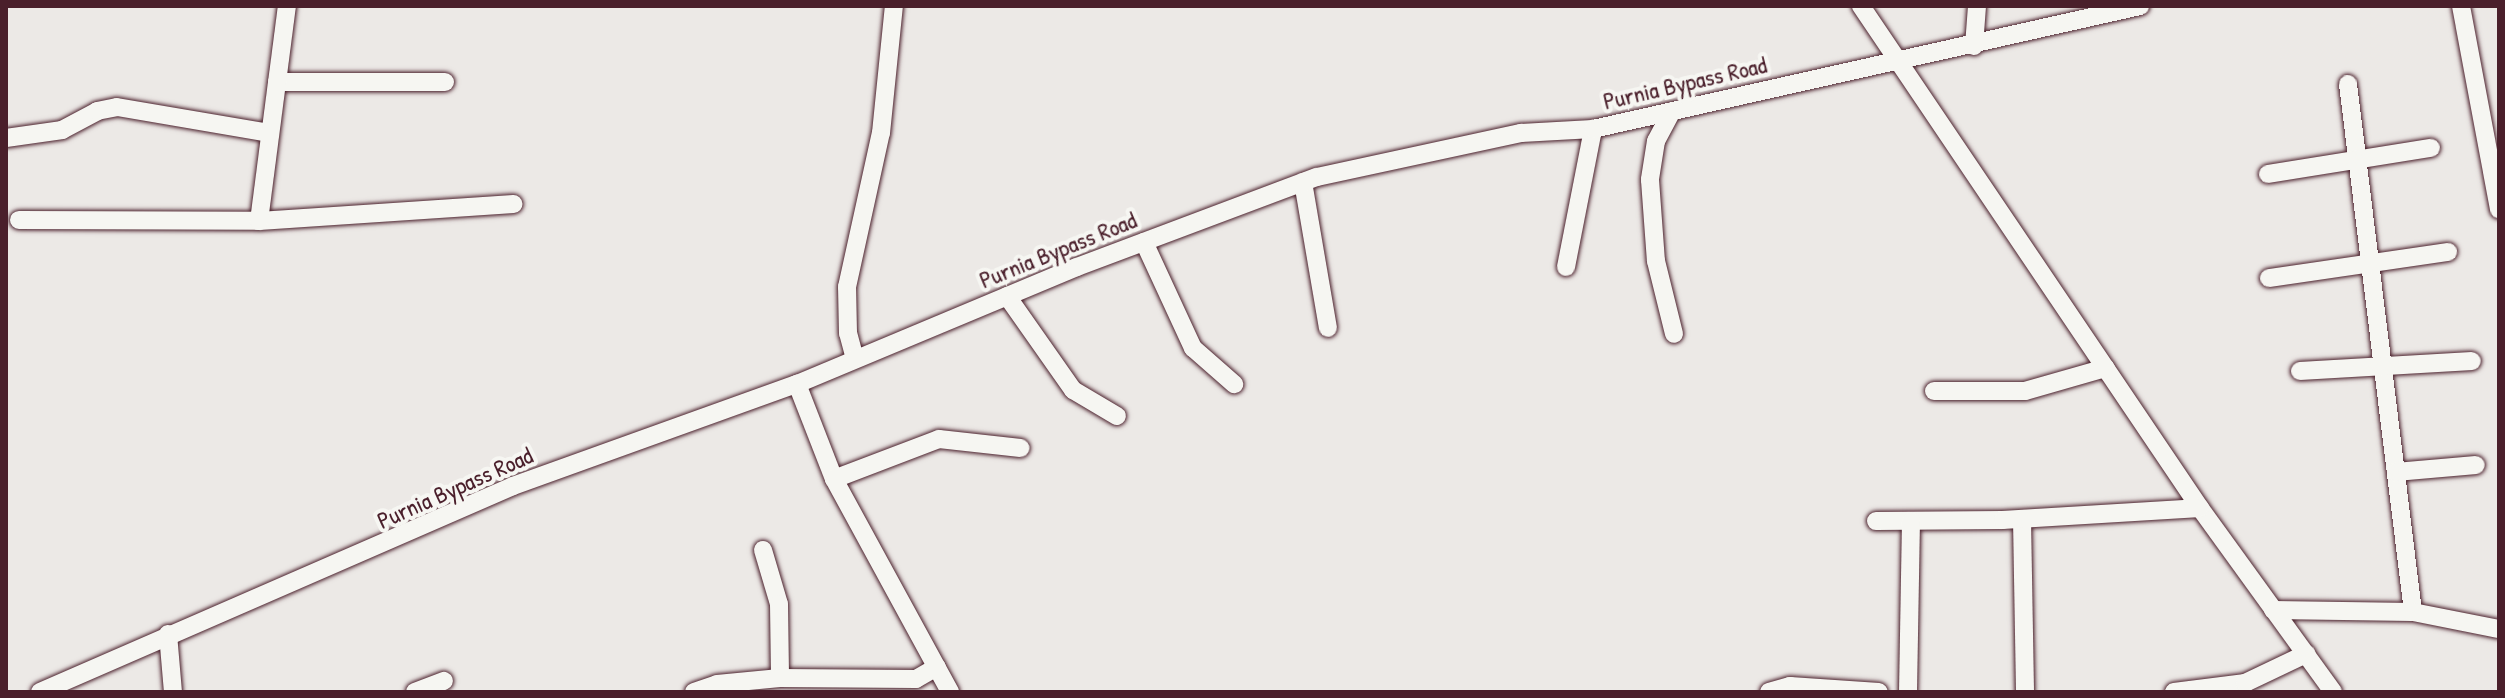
<!DOCTYPE html>
<html>
<head>
<meta charset="utf-8">
<style>
	body { margin:0 }
	#map { position:relative; width:2505px; height:698px; overflow:hidden; background:#ece9e6; font-family:"Patrick Hand",sans-serif }
	div>[style] { position:absolute }
	[style*='--x'] { left:calc(var(--x)*1px); top:calc(var(--y)*1px); width:calc(var(--w)*1px); rotate:calc(var(--a)*1deg) }
	.roads { filter:drop-shadow(0 0 2px #4a1f2b) drop-shadow(0 0 2px #4a1f2b) }
	.minor>* { height:18px; margin:-9px; padding:0 9px; transform-origin:9px; border-radius:9px; background:#f6f6f2 }
	span { translate:-50% -50%; white-space:nowrap; text-align:center; line-height:1.15; -webkit-text-stroke:8px #f6f6f2; paint-order:stroke }
	.street-label { font-size:24px; color:#4a1f2b }
	.frame { position:absolute; inset:0; border:8px solid #4a1f2b; pointer-events:none }
</style>
</head>
<body>
<div id="map">
	<div class="roads">
		<div class="minor">
			<i style="--x:1861;--y:6;--w:606;--a:55.97"></i>
			<i style="--x:2200;--y:508;--w:227;--a:54.1"></i>
			<i style="--x:2461;--y:6;--w:207;--a:79.4"></i>
			<i style="--x:1974;--y:46;--w:40;--a:-85.7"></i>
			<i style="--x:277;--y:82;--w:168;--a:0"></i>
			<i style="--x:2348;--y:84;--w:532;--a:82.98"></i>
			<i style="--x:1672;--y:111;--w:34;--a:118"></i>
			<i style="--x:1656;--y:141;--w:39;--a:99"></i>
			<i style="--x:1650;--y:180;--w:81;--a:85.8"></i>
			<i style="--x:1656;--y:261;--w:75;--a:76.1"></i>
			<i style="--x:6;--y:138;--w:57;--a:-8.1"></i>
			<i style="--x:62;--y:130;--w:40;--a:-28"></i>
			<i style="--x:97;--y:111;--w:20;--a:-11"></i>
			<i style="--x:117;--y:107;--w:154;--a:9.7"></i>
			<i style="--x:2268;--y:174;--w:165;--a:-9.1"></i>
			<i style="--x:1303;--y:182;--w:148;--a:80.3"></i>
			<i style="--x:19;--y:220;--w:240;--a:0.2"></i>
			<i style="--x:259;--y:221;--w:255;--a:-3.8"></i>
			<i style="--x:259;--y:221;--w:217;--a:-82.6"></i>
			<i style="--x:1144;--y:242;--w:117;--a:65.2"></i>
			<i style="--x:1193;--y:348;--w:55;--a:41.3"></i>
			<i style="--x:1566;--y:267;--w:141;--a:-78.9"></i>
			<i style="--x:2269;--y:278;--w:181;--a:-8.3"></i>
			<i style="--x:1007;--y:296;--w:115;--a:54.9"></i>
			<i style="--x:1073;--y:390;--w:51;--a:30.6"></i>
			<i style="--x:855;--y:359;--w:27;--a:-105"></i>
			<i style="--x:848;--y:333;--w:46;--a:-91.2"></i>
			<i style="--x:847;--y:287;--w:158;--a:-77.6"></i>
			<i style="--x:881;--y:133;--w:128;--a:-84.2"></i>
			<i style="--x:2300;--y:371;--w:172;--a:-3.3"></i>
			<i style="--x:797;--y:384;--w:102;--a:68.7"></i>
			<i style="--x:834;--y:479;--w:243;--a:61.4"></i>
			<i style="--x:1934;--y:391;--w:91;--a:0"></i>
			<i style="--x:2025;--y:391;--w:84;--a:-15.9"></i>
			<i style="--x:2396;--y:472;--w:80;--a:-5"></i>
			<i style="--x:834;--y:479;--w:112;--a:-20.9"></i>
			<i style="--x:939;--y:439;--w:82;--a:6.3"></i>
			<i style="--x:2022;--y:519;--w:173;--a:89"></i>
			<i style="--x:1876;--y:521;--w:127;--a:-0.5"></i>
			<i style="--x:2003;--y:520;--w:197;--a:-3.5"></i>
			<i style="--x:763;--y:550;--w:56;--a:73.5"></i>
			<i style="--x:779;--y:604;--w:74;--a:89.2"></i>
			<i style="--x:2273;--y:610;--w:140;--a:0.8"></i>
			<i style="--x:2413;--y:612;--w:88;--a:11.2"></i>
			<i style="--x:168;--y:634;--w:58;--a:85.1"></i>
			<i style="--x:40;--y:692;--w:516;--a:-23.53"></i>
			<i style="--x:513;--y:486;--w:302;--a:-19.8"></i>
			<i style="--x:797;--y:384;--w:303;--a:-22.7"></i>
			<i style="--x:1077;--y:267;--w:256;--a:-20.6"></i>
			<i style="--x:1317;--y:177;--w:209;--a:-12.2"></i>
			<i style="--x:1521;--y:133;--w:72;--a:-3.2"></i>
			<i style="--x:1593;--y:129;--w:561;--a:-12.67"></i>
			<i style="--x:415;--y:692;--w:31;--a:-21"></i>
			<i style="--x:694;--y:692;--w:24;--a:-19"></i>
			<i style="--x:717;--y:684;--w:63;--a:-5.4"></i>
			<i style="--x:780;--y:678;--w:136;--a:0.4"></i>
			<i style="--x:916;--y:679;--w:24;--a:-30"></i>
			<i style="--x:1769;--y:692;--w:22;--a:-16"></i>
			<i style="--x:1790;--y:686;--w:89;--a:3.9"></i>
			<i style="--x:1908;--y:692;--w:171;--a:-89"></i>
			<i style="--x:2174;--y:692;--w:72;--a:-7.2"></i>
			<i style="--x:2245;--y:683;--w:68;--a:-25.4"></i>
		</div>
	</div>
	<div class="street-label">
		<span style="left:1685px;top:83px;rotate:-13deg">Purnia Bypass Road</span>
		<span style="left:1058px;top:250px;rotate:-22deg">Purnia Bypass Road</span>
		<span style="left:455px;top:488px;rotate:-24deg">Purnia Bypass Road</span>
	</div>
	<div class="frame"></div>
</div>
</body>
</html>
